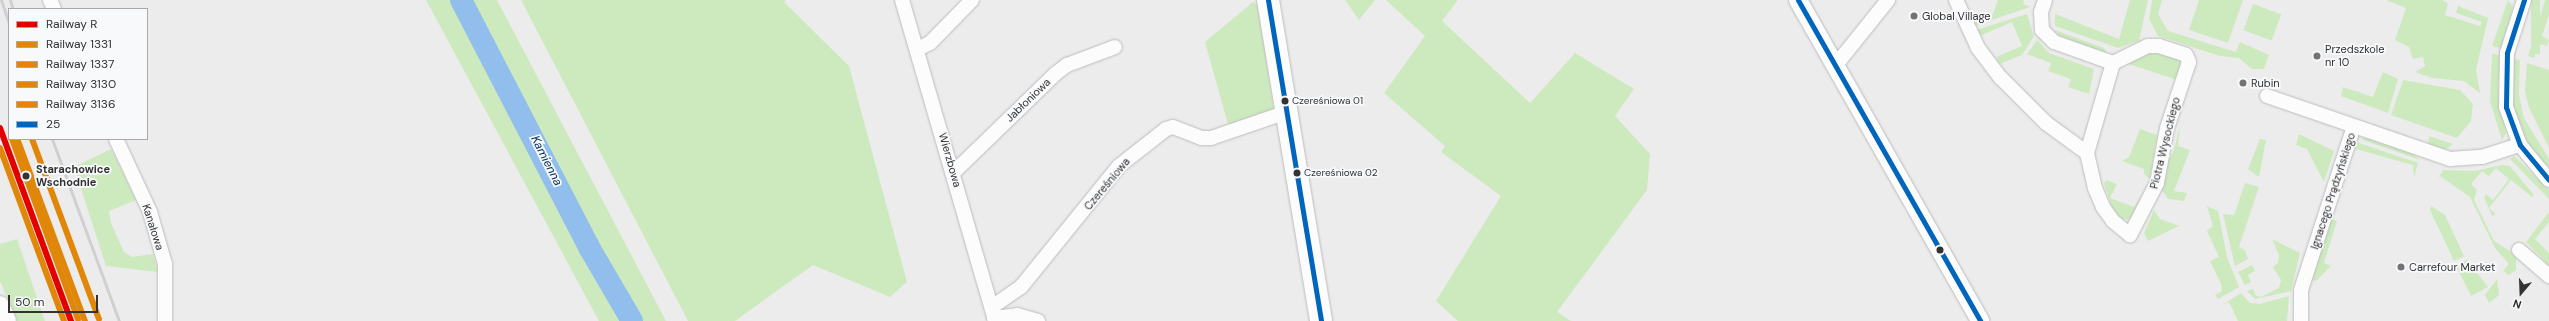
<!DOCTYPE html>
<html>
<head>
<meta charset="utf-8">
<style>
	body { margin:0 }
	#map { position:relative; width:2549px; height:321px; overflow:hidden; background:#ececec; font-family:"DM Sans",sans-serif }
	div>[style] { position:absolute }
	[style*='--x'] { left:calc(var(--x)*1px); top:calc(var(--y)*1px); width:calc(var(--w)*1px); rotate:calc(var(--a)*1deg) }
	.green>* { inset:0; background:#cdeabf; transform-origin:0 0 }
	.river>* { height:22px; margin:-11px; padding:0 11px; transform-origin:11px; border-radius:11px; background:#91beed }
	.roads { filter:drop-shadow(0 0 1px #bcbcbc) drop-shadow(0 0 1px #bcbcbc) }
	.minor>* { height:14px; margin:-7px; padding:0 7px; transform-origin:7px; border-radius:7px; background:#fcfcfc }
	.tertiary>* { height:18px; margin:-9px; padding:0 9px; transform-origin:9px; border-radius:9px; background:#fcfcfc }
	.primary>* { height:22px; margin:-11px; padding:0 11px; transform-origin:11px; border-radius:11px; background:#fcfcfc }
	.rail>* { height:3px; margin:-1.5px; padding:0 1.5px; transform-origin:1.5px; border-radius:1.5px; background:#d0d0d0 }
	.bus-1>* { height:5px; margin:-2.5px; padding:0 2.5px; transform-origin:2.5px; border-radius:2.5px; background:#0065bd }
	.rail-1>* { height:6px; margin:-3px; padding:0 3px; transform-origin:3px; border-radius:3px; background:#e50000 }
	.rail-2>* { height:6px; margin:-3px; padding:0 3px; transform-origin:3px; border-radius:3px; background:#e08608 }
	.rail-3>* { height:6px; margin:-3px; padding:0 3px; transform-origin:3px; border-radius:3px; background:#e08608 }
	.rail-4>* { height:6px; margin:-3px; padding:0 3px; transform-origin:3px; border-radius:3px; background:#e08608 }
	.rail-5>* { height:6px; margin:-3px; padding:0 3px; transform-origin:3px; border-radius:3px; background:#e08608 }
	.dots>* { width:11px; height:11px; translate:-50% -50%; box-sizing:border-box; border:2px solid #f8f9fb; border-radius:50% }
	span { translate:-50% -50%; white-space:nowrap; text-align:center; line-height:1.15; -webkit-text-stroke:3.5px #f8f9fb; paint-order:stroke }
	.bus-label { font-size:10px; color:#323233 }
	.left { translate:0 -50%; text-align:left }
	.poi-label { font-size:11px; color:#323233 }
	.street-label { font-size:11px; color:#323233 }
	.stop-label { font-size:11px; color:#323233; font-weight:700 }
	.water-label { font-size:12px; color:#00305a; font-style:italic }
	.legend { position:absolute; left:8px; top:8px; width:140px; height:132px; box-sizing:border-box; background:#f8f9fb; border:1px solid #a9a9ab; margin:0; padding:5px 7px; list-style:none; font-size:12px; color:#323233 }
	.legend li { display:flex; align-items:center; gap:8px; height:20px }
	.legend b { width:20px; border:1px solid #a9a9ab }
	.north { position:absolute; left:2501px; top:273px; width:40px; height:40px; -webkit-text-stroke:3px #f8f9fb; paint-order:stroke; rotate:199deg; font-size:11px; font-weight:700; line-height:16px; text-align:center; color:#323233 }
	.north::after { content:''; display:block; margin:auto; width:14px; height:18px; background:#323233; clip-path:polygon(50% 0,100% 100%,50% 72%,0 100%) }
	.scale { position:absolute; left:8px; top:295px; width:90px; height:18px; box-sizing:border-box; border:2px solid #323233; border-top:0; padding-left:5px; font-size:12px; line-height:14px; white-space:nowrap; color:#323233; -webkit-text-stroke:3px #f8f9fb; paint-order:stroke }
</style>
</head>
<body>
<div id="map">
	<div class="green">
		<i style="clip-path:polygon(426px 0,497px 0,666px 321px,599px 321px)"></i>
		<i style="clip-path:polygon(521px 0,786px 0,784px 2px,849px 66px,907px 282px,890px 297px,813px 265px,735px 321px,688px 321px)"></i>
		<i style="clip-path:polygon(1345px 0,1375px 0,1359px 20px)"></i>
		<i style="clip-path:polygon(1386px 0,1458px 0,1442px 21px,1530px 103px,1575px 53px,1634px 89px,1615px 116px,1650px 154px,1647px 190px,1557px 312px,1571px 321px,1458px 321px,1436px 301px,1501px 196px,1441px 152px,1445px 146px,1384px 93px,1425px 36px)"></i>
		<i style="clip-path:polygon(1998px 0,2024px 0,2023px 4px,2030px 7px,1974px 26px,1972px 19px,1991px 19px)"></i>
		<i style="clip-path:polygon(2130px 0,2148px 0,2139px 41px,2118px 48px,2055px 26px,2055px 14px,2119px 39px)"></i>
		<i style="clip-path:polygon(2152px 0,2162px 0,2158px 14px,2168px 31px,2236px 52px,2240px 42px,2269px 55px,2264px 69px,2252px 69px,2239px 58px,2220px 56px,2158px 36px,2149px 19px)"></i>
		<i style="clip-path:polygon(2199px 0,2243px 0,2228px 43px,2189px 30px)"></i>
		<i style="clip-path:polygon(2386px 0,2442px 0,2448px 3px,2445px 15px,2480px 26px,2482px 22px,2456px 13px,2458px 6px,2488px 18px,2476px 70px,2480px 93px,2464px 81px,2432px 78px,2415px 72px,2425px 66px,2423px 57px,2413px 59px,2409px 47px,2395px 40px,2406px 8px)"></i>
		<i style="clip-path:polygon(2508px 0,2513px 7px,2501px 48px,2492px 46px)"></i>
		<i style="left:2531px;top:0;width:9px;height:54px"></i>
		<i style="clip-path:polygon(2545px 0,2549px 0,2549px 15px,2542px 36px,2549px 40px,2547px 46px,2539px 44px,2534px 58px,2528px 56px)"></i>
		<i style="clip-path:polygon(1253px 2px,1258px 6px,1274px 112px,1229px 128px,1205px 42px)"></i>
		<i style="left:2253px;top:4px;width:30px;height:28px;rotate:20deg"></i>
		<i style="clip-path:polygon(2027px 14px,2034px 36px,2022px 55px,2000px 64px,1996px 57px,2022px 46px,2012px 22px,1982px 35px,1976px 30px)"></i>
		<i style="clip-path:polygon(2055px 30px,2104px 48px,2107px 53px,2059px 36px)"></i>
		<i style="clip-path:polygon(2037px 40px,2049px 53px,2094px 69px,2089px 94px,2068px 87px,2071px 79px,2048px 71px,2051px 63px,2027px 54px)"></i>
		<i style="clip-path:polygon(2156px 50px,2183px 61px,2177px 80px,2123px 62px)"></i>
		<i style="clip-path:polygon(2492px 54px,2500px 55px,2498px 91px,2506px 133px,2502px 140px,2490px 101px)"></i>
		<i style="clip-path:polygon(2513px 59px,2520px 60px,2519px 95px,2524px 118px,2549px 159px,2549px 167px,2532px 151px,2516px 120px,2512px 103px)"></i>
		<i style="clip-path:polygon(2527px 63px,2549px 70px,2549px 148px,2529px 108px,2525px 91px)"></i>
		<i style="clip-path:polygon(2383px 72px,2398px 79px,2388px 113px,2341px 96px,2343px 87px,2373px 97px)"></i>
		<i style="clip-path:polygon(2403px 80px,2460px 90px,2473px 104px,2471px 121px,2457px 138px,2391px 115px)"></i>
		<i style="clip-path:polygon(2180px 126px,2178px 146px,2190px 150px,2174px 191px,2187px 193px,2184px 201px,2168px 199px,2161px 189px,2166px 161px,2173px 153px)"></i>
		<i style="clip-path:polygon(2140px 129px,2157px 135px,2150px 179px,2144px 174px,2144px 169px,2122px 161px,2129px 157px)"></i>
		<i style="clip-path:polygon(2299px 134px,2334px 151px,2324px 182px,2307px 149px,2296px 145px)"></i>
		<i style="clip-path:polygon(2429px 136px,2453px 144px,2446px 149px,2428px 145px)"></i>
		<i style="clip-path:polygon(2366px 138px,2412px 153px,2420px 160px,2360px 139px)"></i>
		<i style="clip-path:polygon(2260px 139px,2266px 140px,2259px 177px,2248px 169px)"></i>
		<i style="clip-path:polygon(2356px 142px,2418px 163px,2414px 178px,2413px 165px,2352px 148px)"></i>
		<i style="clip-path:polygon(111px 149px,136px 200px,109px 211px,111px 223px,124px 252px,132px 257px,153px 254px,158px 272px,106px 266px,74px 167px)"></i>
		<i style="clip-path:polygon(2514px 156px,2549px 190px,2549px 199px,2510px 159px)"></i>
		<i style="clip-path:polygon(2502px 165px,2510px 166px,2534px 195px,2532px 197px,2511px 180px,2489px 208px,2496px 214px,2492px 216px,2484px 197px,2486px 194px,2493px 200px,2509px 179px,2496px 168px,2489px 176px,2482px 171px,2471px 184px,2477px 190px,2474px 200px,2494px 241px,2516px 255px,2516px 270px,2509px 275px,2503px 271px,2509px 264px,2495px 248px,2470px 197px,2440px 176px,2435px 184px,2443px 170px,2475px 171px)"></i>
		<i style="clip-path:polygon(2106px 180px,2117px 184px,2110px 198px,2134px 207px,2141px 196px,2130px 220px,2123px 219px,2113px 210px,2104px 184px)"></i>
		<i style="clip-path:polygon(2245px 183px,2259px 187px,2239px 247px,2245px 250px,2248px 259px,2235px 266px,2223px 214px,2234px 215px)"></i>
		<i style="clip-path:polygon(2207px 206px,2218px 211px,2227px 257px,2239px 287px,2218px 299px,2215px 295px,2222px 291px,2221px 284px,2210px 261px,2219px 257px,2207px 231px,2213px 226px)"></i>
		<i style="clip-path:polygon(2431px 206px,2445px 215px,2464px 256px,2454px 261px,2430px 210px)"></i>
		<i style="clip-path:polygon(2154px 210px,2160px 219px,2179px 226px,2148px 241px,2144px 233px)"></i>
		<i style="clip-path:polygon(2549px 212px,2549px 222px,2535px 239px,2549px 253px,2549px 265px,2526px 242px)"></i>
		<i style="clip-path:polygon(2331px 219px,2337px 221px,2324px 263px,2331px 266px,2316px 281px,2312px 280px)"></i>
		<i style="clip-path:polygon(17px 239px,45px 321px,17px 321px,0 281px,0 244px)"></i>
		<i style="clip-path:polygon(2272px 239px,2300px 253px,2291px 291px,2255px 299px,2247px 291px,2253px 289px,2256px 296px,2261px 297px,2279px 288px,2281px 280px,2273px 267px,2278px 263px,2279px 255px)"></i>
		<i style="clip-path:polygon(2467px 260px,2488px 287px,2471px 296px,2456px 266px)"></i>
		<i style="clip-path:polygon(2252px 265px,2255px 271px,2248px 275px,2251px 282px,2245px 285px,2238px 272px)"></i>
		<i style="clip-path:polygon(2497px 279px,2499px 295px,2489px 303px,2485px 295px)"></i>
		<i style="clip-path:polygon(2241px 293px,2250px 303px,2260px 304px,2289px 296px,2287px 321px,2238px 321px,2229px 302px,2222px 305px)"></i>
	</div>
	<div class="river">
		<i style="--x:461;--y:0;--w:280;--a:62.6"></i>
		<i style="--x:590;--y:249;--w:83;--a:59.7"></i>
	</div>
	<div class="roads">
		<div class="minor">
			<i style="--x:50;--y:0;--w:10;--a:66"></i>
			<i style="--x:902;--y:0;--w:334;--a:73.8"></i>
			<i style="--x:1956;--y:0;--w:53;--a:65.4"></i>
			<i style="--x:1978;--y:48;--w:38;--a:53"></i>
			<i style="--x:2001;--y:78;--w:64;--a:45"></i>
			<i style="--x:2046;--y:123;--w:51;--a:36.2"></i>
			<i style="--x:2045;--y:0;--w:13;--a:108"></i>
			<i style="--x:2041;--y:12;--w:18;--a:87"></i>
			<i style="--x:2042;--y:30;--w:17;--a:45"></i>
			<i style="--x:2054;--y:42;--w:63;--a:19.6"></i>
			<i style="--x:2524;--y:0;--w:56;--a:107.8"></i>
			<i style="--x:2507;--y:53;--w:54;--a:91.1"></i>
			<i style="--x:2506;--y:107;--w:40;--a:69.8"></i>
			<i style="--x:2520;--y:145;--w:45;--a:50.4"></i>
			<i style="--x:2148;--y:46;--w:11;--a:0"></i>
			<i style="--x:2159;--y:46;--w:28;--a:18"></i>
			<i style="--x:2186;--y:55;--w:8;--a:67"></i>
			<i style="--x:2189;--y:62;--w:70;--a:108.4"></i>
			<i style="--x:2167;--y:128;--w:56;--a:100.3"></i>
			<i style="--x:2157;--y:183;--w:59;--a:117.4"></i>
			<i style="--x:2130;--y:235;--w:22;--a:-141"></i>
			<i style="--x:2113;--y:221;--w:17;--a:-126"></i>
			<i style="--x:2103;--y:207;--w:21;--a:-113"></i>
			<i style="--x:2095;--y:188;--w:36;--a:-103"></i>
			<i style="--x:2087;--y:153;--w:94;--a:-73.9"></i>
			<i style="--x:2113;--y:63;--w:39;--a:-26"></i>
			<i style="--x:918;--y:49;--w:13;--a:-27"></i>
			<i style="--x:930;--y:43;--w:60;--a:-45.7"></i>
			<i style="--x:1835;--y:66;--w:85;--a:-51.2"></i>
			<i style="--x:2267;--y:96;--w:194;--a:19"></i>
			<i style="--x:2450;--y:159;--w:32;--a:-4"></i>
			<i style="--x:2482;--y:157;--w:40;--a:-18"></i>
			<i style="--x:116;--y:139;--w:81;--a:65"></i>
			<i style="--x:150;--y:212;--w:54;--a:73.9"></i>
			<i style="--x:165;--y:264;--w:57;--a:90"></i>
			<i style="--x:953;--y:173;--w:142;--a:-44.1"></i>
			<i style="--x:1055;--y:74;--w:15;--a:-37"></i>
			<i style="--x:1067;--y:65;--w:51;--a:-20.6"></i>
			<i style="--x:2519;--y:250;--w:40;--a:41"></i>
			<i style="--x:992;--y:307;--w:35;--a:-35"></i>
			<i style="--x:1021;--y:287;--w:156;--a:-51"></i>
			<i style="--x:1119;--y:166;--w:60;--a:-38.2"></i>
			<i style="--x:1166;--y:129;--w:7;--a:-16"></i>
			<i style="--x:1173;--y:127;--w:30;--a:21"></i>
			<i style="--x:1201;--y:138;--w:10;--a:0"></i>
			<i style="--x:1211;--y:138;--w:80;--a:-18.9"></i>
			<i style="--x:994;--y:318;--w:23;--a:-7"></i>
			<i style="--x:1017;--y:315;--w:22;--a:16"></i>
			<i style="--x:2301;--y:321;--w:31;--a:-90"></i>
			<i style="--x:2301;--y:290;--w:172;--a:-72.1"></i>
		</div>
		<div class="tertiary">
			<i style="--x:1798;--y:0;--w:369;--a:60.4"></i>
			<i style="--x:0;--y:305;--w:17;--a:66"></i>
		</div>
		<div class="primary">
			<i style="--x:1268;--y:0;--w:325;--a:80.6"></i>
		</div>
	</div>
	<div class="rail">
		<i style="--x:1;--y:0;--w:24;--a:71"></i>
		<i style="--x:10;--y:0;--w:9;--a:72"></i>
		<i style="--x:52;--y:139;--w:194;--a:69.8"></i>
	</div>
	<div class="bus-1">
		<i style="--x:1268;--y:0;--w:325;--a:80.6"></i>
		<i style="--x:1798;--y:0;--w:369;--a:60.4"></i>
		<i style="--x:2524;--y:0;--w:56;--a:107.8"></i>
		<i style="--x:2507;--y:53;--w:54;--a:91.1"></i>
		<i style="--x:2506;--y:107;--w:40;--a:69.8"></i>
		<i style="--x:2520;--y:145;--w:45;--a:50.4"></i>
	</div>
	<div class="rail-1">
		<i style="--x:0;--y:128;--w:206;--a:69.8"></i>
	</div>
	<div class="rail-2">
		<i style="--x:18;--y:141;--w:192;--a:69.6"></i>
	</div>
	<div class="rail-3">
		<i style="--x:32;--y:139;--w:192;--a:69.6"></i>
	</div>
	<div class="rail-4">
		<i style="--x:0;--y:148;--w:184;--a:69.7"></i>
	</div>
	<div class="rail-5">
		<i style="--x:12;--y:139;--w:192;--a:69.9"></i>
	</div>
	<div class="dots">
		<i style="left:1914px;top:16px;background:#737374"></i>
		<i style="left:2317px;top:56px;background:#737374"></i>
		<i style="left:2243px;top:83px;background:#737374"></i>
		<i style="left:1285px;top:101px;background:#323233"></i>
		<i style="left:1297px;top:173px;background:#323233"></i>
		<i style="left:26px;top:176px;background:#323233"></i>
		<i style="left:1940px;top:250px;background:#323233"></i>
		<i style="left:2401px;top:267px;background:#737374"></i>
	</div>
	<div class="bus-label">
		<span class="left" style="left:1292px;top:101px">Czereśniowa 01</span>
		<span class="left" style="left:1304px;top:173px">Czereśniowa 02</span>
	</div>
	<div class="poi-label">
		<span class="left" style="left:1922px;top:16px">Global Village</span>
		<span class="left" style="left:2325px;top:56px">Przedszkole<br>nr 10</span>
		<span class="left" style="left:2251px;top:83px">Rubin</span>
		<span class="left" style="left:2409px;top:267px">Carrefour Market</span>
	</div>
	<div class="street-label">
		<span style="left:1028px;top:100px;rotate:-44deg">Jabłoniowa</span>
		<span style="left:2165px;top:143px;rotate:-76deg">Piotra Wysockiego</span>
		<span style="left:950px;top:160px;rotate:74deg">Wierzbowa</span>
		<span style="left:1107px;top:184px;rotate:-50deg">Czereśniowa</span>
		<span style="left:2333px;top:191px;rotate:-72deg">Ignacego Prądzyńskiego</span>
		<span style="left:153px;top:227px;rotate:72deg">Kanałowa</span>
	</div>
	<div class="stop-label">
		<span class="left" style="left:36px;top:176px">Starachowice<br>Wschodnie</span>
	</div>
	<div class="water-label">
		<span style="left:546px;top:161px;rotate:63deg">Kamienna</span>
	</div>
	<ul class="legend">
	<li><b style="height:5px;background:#e50000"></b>Railway R</li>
	<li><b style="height:5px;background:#e08608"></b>Railway 1331</li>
	<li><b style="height:5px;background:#e08608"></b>Railway 1337</li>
	<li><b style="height:5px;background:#e08608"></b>Railway 3130</li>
	<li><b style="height:5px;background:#e08608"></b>Railway 3136</li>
	<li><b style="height:5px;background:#0065bd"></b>25</li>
	</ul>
	<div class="north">N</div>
	<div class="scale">50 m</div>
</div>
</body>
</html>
